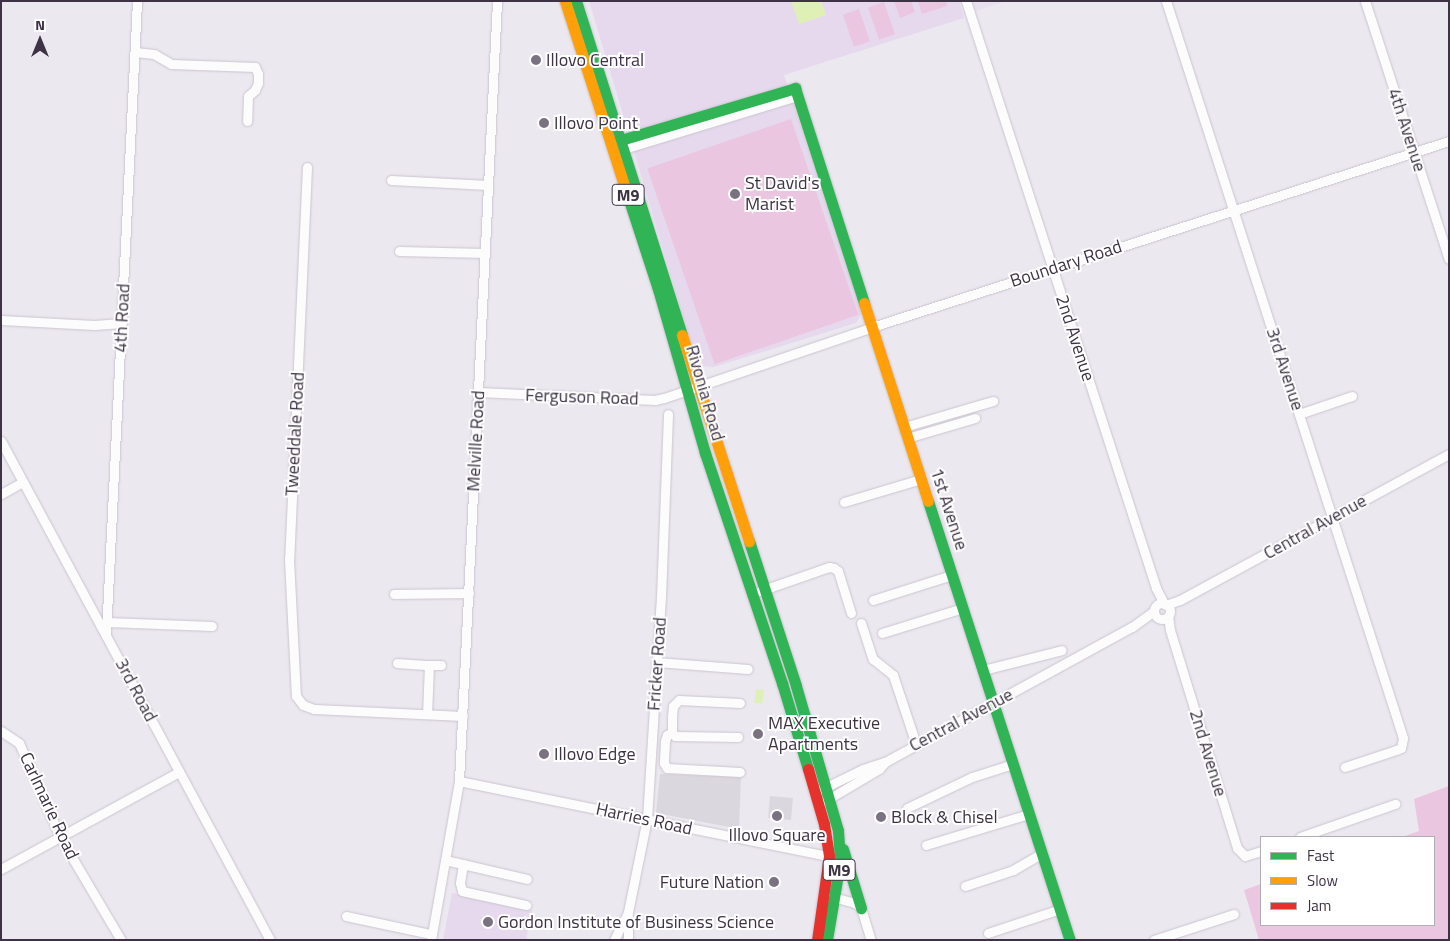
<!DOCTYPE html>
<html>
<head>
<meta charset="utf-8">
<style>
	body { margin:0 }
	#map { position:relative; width:1450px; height:941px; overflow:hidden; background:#ece8f0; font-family:"Titillium Web",sans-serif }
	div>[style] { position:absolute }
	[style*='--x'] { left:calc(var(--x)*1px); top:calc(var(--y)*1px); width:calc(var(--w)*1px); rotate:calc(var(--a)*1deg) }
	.residential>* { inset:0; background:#e8dfef }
	.education>* { inset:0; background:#e6d9ee }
	.green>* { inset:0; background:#ebc6e0; transform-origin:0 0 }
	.parking>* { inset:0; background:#dbd7df; transform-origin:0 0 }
	.water>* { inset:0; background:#def0b5; transform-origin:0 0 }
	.roads { filter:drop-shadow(0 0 1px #cac4ce) drop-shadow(0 0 1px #cac4ce) }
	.street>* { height:9px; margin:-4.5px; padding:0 4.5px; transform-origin:4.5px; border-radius:4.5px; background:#fcfcfd }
	.street>.ring { margin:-4.5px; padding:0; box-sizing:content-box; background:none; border:9px solid #fcfcfd; border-radius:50% }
	.fast>* { height:11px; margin:-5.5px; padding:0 5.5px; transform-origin:5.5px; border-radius:5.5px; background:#30b455 }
	.slow>* { height:11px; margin:-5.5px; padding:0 5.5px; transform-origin:5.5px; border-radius:5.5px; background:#ff9f0a }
	.jam>* { height:11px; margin:-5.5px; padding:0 5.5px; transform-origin:5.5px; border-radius:5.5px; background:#e5322d }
	.dots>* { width:14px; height:14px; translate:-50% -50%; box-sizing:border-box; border:2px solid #fff; border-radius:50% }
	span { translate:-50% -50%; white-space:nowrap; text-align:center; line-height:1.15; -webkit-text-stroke:4px #fff; paint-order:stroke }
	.shield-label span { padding:1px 4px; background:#fff; border:1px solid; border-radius:4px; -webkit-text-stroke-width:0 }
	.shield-label { font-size:16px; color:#3d3345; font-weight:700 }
	.poi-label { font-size:18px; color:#3d3345 }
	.left { translate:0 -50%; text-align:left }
	.right { translate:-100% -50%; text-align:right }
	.street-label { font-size:18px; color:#3d3345 }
	.frame { position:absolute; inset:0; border:2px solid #3d3345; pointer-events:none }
	.legend { position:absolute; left:1260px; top:836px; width:175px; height:90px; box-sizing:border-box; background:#fff; border:1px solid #b1adb5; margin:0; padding:6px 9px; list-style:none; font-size:15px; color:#3d3345 }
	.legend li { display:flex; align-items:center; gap:10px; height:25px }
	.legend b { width:25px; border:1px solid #b1adb5 }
	.north { position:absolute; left:15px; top:15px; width:50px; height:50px; -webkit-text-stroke:4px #fff; paint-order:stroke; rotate:0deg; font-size:14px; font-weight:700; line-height:20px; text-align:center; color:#3d3345 }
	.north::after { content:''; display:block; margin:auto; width:18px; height:22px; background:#3d3345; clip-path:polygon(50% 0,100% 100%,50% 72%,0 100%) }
</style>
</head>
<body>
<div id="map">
	<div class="residential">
		<i style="clip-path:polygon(973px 1px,1007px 1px,976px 11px)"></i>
	</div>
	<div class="education">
		<i style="clip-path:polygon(589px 1px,959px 1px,964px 18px,784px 75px,862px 313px,856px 323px,714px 367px,698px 366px)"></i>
		<i style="clip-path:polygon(452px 893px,532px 910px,526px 940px,443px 940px)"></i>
	</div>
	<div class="green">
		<i style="clip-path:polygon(894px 1px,911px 1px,915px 12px,900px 18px)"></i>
		<i style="clip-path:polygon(918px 1px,946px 1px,947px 6px,922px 14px)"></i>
		<i style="left:884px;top:2px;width:34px;height:17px;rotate:71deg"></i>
		<i style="left:859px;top:9px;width:34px;height:17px;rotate:71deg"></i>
		<i style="left:791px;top:119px;width:207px;height:152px;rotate:71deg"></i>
		<i style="clip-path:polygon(1449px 786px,1449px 940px,1259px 940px,1244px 890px,1261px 884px,1261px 925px,1434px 925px,1434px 837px,1402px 837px,1419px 831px,1414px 799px)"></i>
	</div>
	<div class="parking">
		<i style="clip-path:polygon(660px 774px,741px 777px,739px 829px,656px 813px)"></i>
		<i style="left:770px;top:796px;width:23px;height:22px;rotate:5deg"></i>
	</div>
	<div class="water">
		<i style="clip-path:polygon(791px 1px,821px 1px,826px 15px,799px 24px)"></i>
		<i style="left:756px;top:689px;width:8px;height:14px;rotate:7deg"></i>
	</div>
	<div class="roads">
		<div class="street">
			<i style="--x:966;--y:1;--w:617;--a:72.06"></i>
			<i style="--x:1156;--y:588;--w:18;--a:63"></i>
			<i style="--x:1166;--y:1;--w:774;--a:72.17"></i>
			<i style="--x:1403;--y:738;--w:10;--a:101"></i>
			<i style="--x:1401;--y:748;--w:5;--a:158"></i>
			<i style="--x:1396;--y:750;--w:54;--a:161.6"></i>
			<i style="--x:1365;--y:1;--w:271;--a:72"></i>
			<i style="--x:135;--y:52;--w:19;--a:6"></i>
			<i style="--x:154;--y:54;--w:20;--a:30"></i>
			<i style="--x:171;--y:64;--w:84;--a:2"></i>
			<i style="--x:255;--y:67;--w:8;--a:67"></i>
			<i style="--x:258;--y:74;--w:9;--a:90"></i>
			<i style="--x:258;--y:83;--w:8;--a:113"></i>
			<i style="--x:255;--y:90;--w:9;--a:139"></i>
			<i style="--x:248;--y:96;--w:25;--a:92"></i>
			<i style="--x:624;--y:149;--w:181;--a:-17"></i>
			<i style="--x:307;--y:167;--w:392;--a:92.6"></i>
			<i style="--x:289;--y:559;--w:137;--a:87.1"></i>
			<i style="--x:296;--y:696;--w:11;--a:52"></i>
			<i style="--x:303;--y:705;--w:12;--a:20"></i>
			<i style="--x:314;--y:709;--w:149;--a:2.7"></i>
			<i style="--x:391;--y:180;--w:97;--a:3"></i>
			<i style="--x:399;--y:251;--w:86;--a:1.3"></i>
			<i style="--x:1;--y:320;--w:93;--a:3.1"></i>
			<i style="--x:94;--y:325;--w:28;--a:-4"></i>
			<i style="--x:478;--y:392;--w:177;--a:2.6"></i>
			<i style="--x:655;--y:400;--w:9;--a:-13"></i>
			<i style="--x:664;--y:398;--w:220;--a:-18.8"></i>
			<i style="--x:872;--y:327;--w:606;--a:-17.87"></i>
			<i style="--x:1299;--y:414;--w:56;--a:-18.8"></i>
			<i style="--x:904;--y:427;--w:93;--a:-16.3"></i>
			<i style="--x:907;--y:438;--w:71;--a:-16.4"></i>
			<i style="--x:1;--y:441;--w:567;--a:61.67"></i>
			<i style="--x:1;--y:494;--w:25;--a:-29"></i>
			<i style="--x:844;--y:502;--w:80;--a:-16.6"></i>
			<i style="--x:760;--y:591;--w:73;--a:-19.2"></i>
			<i style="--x:829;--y:567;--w:5;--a:11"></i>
			<i style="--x:834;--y:568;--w:5;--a:37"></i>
			<i style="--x:838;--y:571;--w:44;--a:72.8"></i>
			<i style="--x:394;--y:594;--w:75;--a:-0.8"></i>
			<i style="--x:873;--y:600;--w:83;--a:-17.6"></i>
			<i class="ring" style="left:1154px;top:603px;width:7px;height:7px"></i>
			<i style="--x:1166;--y:605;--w:15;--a:-20"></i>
			<i style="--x:1180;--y:600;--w:306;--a:-28.5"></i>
			<i style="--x:1168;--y:616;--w:14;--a:82"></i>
			<i style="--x:1170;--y:630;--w:228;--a:72.9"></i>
			<i style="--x:1237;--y:848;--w:11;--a:45"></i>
			<i style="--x:1245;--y:856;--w:17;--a:-17"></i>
			<i style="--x:107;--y:622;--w:105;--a:2.2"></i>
			<i style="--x:861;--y:623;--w:38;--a:72"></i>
			<i style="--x:873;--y:659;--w:26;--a:39"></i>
			<i style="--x:893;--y:675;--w:73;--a:71.6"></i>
			<i style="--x:882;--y:633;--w:85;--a:-17.2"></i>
			<i style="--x:106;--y:635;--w:635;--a:-87.2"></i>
			<i style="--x:657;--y:662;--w:91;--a:4.4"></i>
			<i style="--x:397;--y:663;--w:32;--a:4"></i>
			<i style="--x:429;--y:665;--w:49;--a:92.3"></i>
			<i style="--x:429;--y:665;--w:12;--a:0"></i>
			<i style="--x:983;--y:670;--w:81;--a:-14.2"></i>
			<i style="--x:1;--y:731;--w:22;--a:34"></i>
			<i style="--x:19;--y:743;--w:103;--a:66.4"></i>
			<i style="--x:60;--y:837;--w:120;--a:59.4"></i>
			<i style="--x:672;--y:732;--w:6;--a:149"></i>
			<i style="--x:667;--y:735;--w:6;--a:108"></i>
			<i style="--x:665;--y:741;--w:22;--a:93"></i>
			<i style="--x:664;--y:763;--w:6;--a:59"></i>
			<i style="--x:667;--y:768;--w:73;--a:3.1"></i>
			<i style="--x:738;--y:737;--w:63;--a:-179.1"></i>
			<i style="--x:675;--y:736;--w:5;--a:-127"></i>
			<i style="--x:672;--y:732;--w:15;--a:-90"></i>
			<i style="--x:672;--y:717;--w:11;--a:-85"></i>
			<i style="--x:673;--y:706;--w:8;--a:-45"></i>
			<i style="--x:679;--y:700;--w:61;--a:2.8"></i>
			<i style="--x:459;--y:781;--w:378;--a:11.5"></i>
			<i style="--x:822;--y:789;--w:46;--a:-26"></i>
			<i style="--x:863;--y:769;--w:23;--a:-18"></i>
			<i style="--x:885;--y:762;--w:281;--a:-28.7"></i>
			<i style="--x:1132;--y:627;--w:27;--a:-36"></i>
			<i style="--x:825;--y:801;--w:63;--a:-30.7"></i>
			<i style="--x:879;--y:769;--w:9;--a:-49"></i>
			<i style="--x:907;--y:808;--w:72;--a:-25.5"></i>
			<i style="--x:972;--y:777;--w:43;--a:-17.6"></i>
			<i style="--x:1300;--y:837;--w:101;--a:-19.2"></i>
			<i style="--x:926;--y:845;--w:108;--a:-16.8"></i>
			<i style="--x:445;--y:860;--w:84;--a:13"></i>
			<i style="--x:463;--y:864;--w:19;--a:99"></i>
			<i style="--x:460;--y:883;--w:8;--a:76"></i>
			<i style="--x:462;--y:891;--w:66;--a:12.3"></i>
			<i style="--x:1;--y:869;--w:203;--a:-28.6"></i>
			<i style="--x:965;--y:886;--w:51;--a:-18.4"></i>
			<i style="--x:1013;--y:870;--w:34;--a:-30"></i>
			<i style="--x:830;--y:896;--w:26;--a:16"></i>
			<i style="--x:855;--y:903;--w:8;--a:40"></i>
			<i style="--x:861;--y:908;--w:34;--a:73"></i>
			<i style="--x:346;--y:916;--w:82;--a:12"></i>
			<i style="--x:628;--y:917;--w:23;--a:90"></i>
			<i style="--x:988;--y:933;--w:76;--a:-18.4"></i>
			<i style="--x:431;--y:940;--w:161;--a:-80"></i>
			<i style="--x:459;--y:781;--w:781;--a:-87.21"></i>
			<i style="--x:614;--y:940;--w:31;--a:-63"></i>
			<i style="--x:628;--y:912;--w:95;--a:-78.5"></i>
			<i style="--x:647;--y:819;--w:222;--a:-86.4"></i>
			<i style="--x:661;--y:597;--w:183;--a:-87.8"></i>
			<i style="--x:1154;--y:940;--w:84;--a:-18"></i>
		</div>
		<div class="fast">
			<i style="--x:576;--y:1;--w:350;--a:72.4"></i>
			<i style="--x:621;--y:140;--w:182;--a:-16.6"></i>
			<i style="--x:795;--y:88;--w:226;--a:72.2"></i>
			<i style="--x:629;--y:200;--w:94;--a:72"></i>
			<i style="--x:658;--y:289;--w:171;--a:74"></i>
			<i style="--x:705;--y:453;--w:243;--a:71.5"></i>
			<i style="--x:782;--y:683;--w:90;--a:73.2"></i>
			<i style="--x:928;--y:501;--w:461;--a:72.1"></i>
			<i style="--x:749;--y:541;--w:152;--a:72"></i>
			<i style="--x:796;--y:686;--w:151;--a:73.8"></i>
			<i style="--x:838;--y:831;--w:31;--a:86"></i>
			<i style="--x:840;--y:862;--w:79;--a:99.5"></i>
			<i style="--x:843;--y:849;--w:62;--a:73"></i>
		</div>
		<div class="slow">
			<i style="--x:565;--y:1;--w:209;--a:72.2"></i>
			<i style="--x:864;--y:303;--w:208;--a:72.1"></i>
			<i style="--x:682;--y:335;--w:217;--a:72"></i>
		</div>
		<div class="jam">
			<i style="--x:808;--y:769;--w:57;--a:73.8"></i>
			<i style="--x:824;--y:824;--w:32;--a:81"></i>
			<i style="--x:829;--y:856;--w:85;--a:98.1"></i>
		</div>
	</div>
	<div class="dots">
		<i style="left:536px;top:60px;background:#7a7281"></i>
		<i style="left:544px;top:123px;background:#7a7281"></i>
		<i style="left:735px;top:194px;background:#7a7281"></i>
		<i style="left:758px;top:734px;background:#7a7281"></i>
		<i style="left:544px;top:754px;background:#7a7281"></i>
		<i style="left:777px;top:816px;background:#7a7281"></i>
		<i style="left:881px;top:817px;background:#7a7281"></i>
		<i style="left:774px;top:882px;background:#7a7281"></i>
		<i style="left:488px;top:922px;background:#7a7281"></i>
	</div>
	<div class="shield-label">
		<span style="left:628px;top:195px">M9</span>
		<span style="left:839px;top:870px">M9</span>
	</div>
	<div class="poi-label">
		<span class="left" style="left:546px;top:60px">Illovo Central</span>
		<span class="left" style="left:554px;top:123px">Illovo Point</span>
		<span class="left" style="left:745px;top:194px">St David's<br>Marist</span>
		<span class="left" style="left:768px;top:734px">MAX Executive<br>Apartments</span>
		<span class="left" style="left:554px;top:754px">Illovo Edge</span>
		<span class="left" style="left:891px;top:817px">Block &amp; Chisel</span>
		<span style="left:777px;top:835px">Illovo Square</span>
		<span class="right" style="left:764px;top:882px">Future Nation</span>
		<span class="left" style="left:498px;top:922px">Gordon Institute of Business Science</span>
	</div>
	<div class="street-label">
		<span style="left:1407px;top:130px;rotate:72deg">4th Avenue</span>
		<span style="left:1066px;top:264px;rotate:-18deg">Boundary Road</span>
		<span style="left:122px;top:318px;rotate:-87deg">4th Road</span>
		<span style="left:1075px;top:338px;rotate:72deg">2nd Avenue</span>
		<span style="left:1285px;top:369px;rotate:72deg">3rd Avenue</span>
		<span style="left:705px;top:393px;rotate:74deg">Rivonia Road</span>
		<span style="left:582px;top:397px;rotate:2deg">Ferguson Road</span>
		<span style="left:295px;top:434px;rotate:-87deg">Tweeddale Road</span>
		<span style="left:476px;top:441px;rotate:-87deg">Melville Road</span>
		<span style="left:949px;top:509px;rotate:72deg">1st Avenue</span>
		<span style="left:1315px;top:527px;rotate:-29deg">Central Avenue</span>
		<span style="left:657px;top:664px;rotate:-86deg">Fricker Road</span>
		<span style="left:136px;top:690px;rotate:62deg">3rd Road</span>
		<span style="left:961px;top:720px;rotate:-28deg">Central Avenue</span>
		<span style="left:1208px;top:753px;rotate:73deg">2nd Avenue</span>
		<span style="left:49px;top:806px;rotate:65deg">Carlmarie Road</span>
		<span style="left:644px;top:819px;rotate:12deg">Harries Road</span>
	</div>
	<div class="frame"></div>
	<ul class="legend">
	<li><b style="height:6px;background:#30b455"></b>Fast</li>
	<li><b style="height:6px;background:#ff9f0a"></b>Slow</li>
	<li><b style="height:6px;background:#e5322d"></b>Jam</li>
	</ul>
	<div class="north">N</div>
</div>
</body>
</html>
